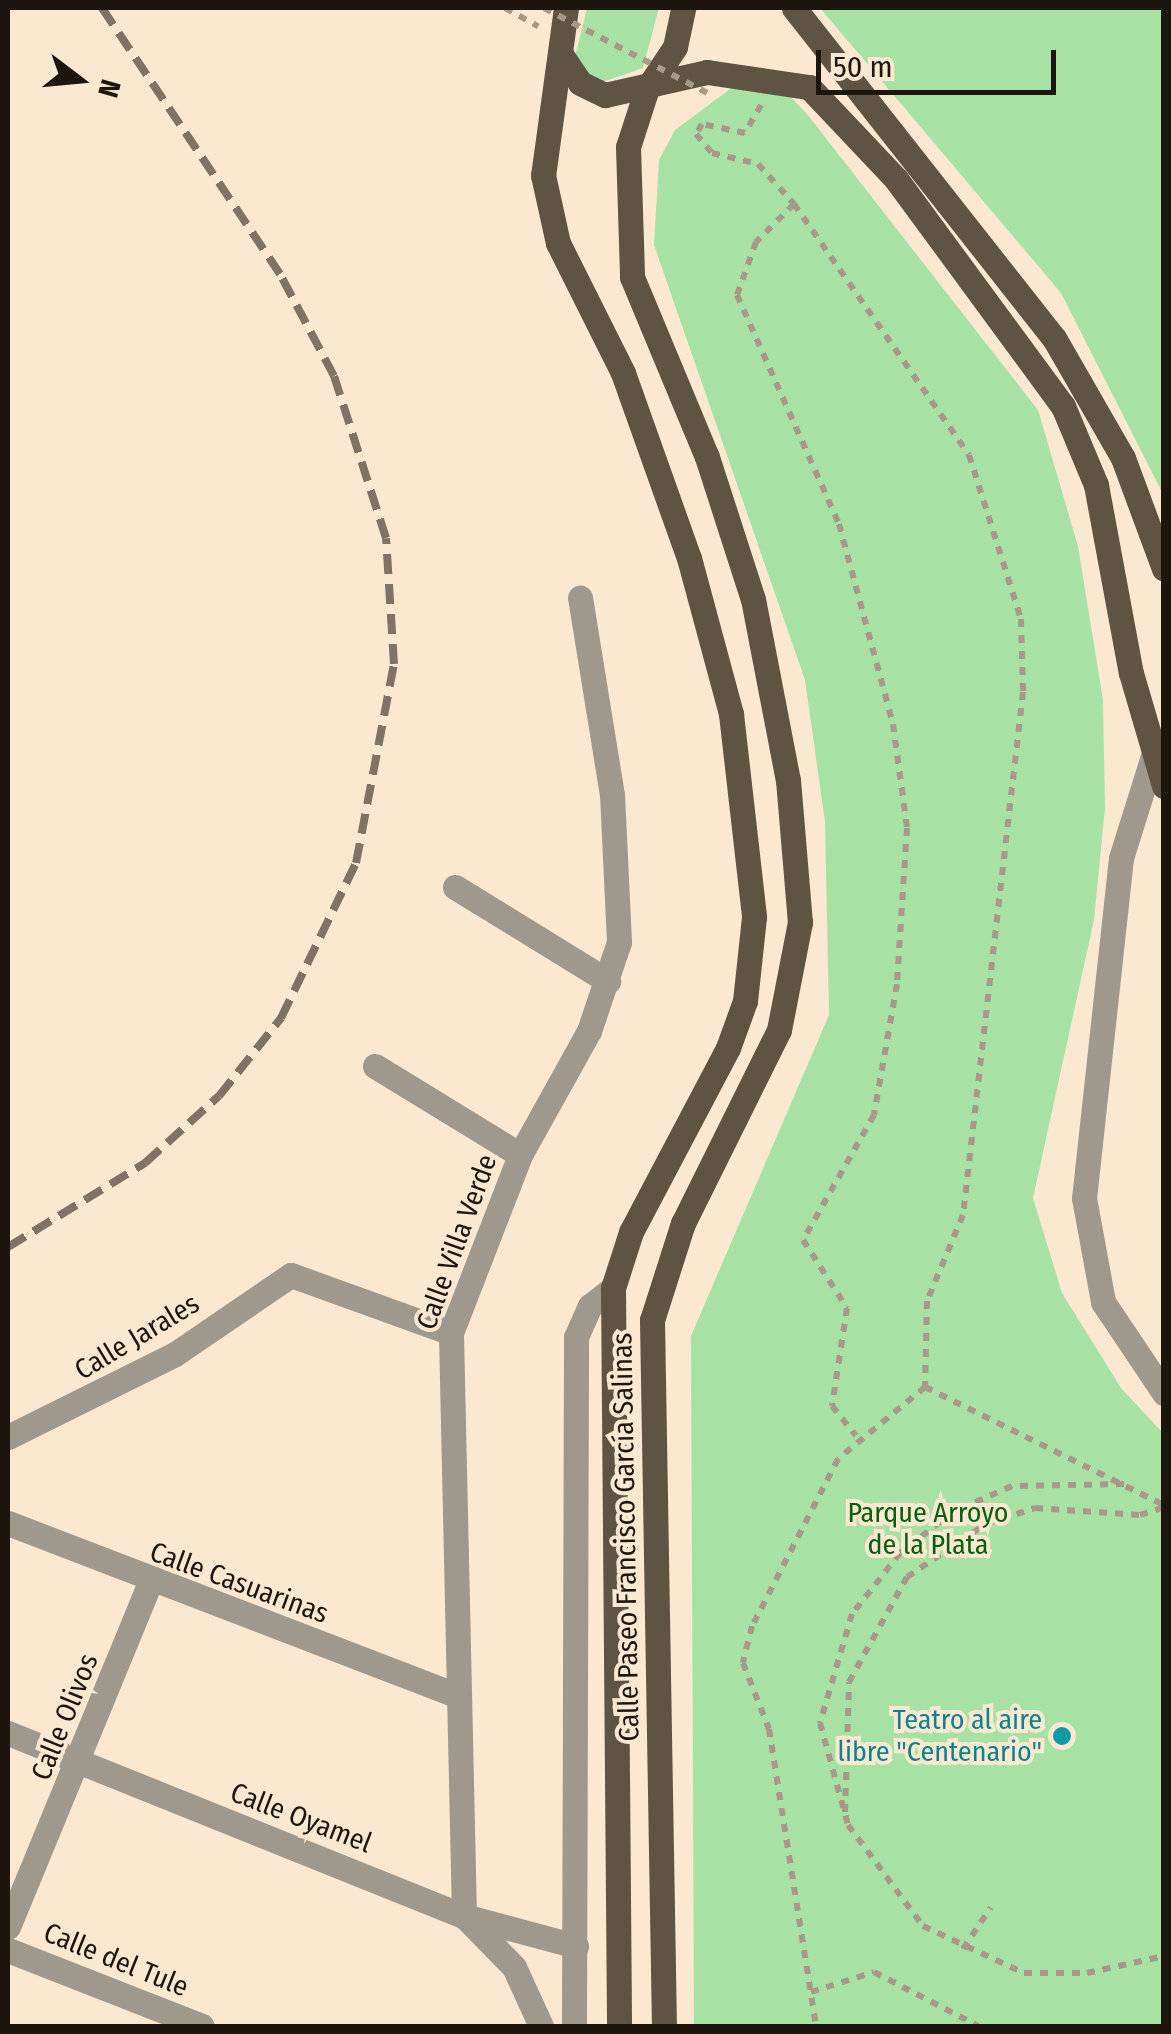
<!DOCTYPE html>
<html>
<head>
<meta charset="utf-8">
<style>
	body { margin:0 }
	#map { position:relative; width:1171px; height:2034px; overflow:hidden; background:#fbe8d0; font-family:"Fira Sans Condensed",sans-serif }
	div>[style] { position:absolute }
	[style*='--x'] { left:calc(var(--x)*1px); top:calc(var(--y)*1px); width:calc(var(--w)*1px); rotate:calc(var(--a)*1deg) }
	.green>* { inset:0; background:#a7e1a4 }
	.path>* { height:6px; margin-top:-3px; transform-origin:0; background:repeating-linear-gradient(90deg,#a89987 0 8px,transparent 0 16px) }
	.minor>* { height:25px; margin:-12.5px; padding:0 12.5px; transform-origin:12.5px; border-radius:12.5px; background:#9e988d }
	.major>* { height:25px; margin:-12.5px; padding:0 12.5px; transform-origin:12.5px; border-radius:12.5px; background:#5e5441 }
	.rail>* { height:8px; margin-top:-4px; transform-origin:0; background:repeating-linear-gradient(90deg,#807364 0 20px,transparent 0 30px) }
	.path-bridge>* { height:6px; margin-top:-3px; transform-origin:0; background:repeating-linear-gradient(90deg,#a89987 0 8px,transparent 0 16px) }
	.dots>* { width:28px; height:28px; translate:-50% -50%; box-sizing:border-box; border:5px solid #fbe8d0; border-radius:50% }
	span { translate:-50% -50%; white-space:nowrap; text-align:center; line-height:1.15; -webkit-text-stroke:8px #fbe8d0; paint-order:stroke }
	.street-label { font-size:28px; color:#1d160e }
	.park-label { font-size:28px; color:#05600f }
	.culture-label { font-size:28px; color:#0d838f }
	.right { translate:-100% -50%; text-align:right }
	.frame { position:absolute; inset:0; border:10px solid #1d160e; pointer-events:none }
	.north { position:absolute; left:30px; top:30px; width:100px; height:100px; -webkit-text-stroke:8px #fbe8d0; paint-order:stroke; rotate:106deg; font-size:28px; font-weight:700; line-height:40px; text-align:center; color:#1d160e }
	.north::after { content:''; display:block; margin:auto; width:35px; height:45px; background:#1d160e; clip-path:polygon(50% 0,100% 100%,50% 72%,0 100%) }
	.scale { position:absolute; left:816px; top:50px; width:240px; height:45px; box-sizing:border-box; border:5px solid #1d160e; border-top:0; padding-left:12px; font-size:30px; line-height:35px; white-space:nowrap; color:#1d160e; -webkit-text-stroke:8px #fbe8d0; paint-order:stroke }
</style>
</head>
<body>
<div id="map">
	<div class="green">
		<i style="clip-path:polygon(587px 8px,659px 8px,643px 68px,597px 84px,574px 61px)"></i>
		<i style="clip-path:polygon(820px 8px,1163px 8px,1163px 494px,1061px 293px)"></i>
		<i style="clip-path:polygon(737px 84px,788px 94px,807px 114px,1038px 410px,1078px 546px,1103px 700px,1105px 808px,1094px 920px,1033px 1198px,1062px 1293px,1121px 1388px,1163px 1433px,1163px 2026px,694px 2026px,691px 1336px,829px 1015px,825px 822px,805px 680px,654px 245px,659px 160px,675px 130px)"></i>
	</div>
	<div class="path">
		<i style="--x:505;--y:8;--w:38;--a:29"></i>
		<i style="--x:761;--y:105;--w:32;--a:120"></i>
		<i style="--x:745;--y:133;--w:44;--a:-168.2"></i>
		<i style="--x:702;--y:124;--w:12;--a:121"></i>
		<i style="--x:696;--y:134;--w:25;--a:50"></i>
		<i style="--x:712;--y:153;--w:47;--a:13.4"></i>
		<i style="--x:758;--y:164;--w:54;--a:48"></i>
		<i style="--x:794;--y:204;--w:54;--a:135"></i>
		<i style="--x:756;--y:242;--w:56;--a:109.7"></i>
		<i style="--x:737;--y:295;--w:251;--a:66"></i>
		<i style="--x:839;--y:524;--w:207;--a:74.9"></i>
		<i style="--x:893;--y:724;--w:105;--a:82.3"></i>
		<i style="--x:907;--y:828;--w:156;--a:93.7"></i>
		<i style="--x:897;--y:984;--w:133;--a:100"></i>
		<i style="--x:874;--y:1115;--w:144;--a:119.6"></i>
		<i style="--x:803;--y:1240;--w:81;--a:57.1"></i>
		<i style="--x:847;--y:1308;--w:99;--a:98.7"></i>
		<i style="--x:832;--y:1406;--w:38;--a:51"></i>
		<i style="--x:794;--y:204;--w:306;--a:55.1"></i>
		<i style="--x:969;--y:455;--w:172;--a:72.4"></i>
		<i style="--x:1021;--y:619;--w:73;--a:88.4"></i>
		<i style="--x:1023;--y:692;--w:526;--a:96.54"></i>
		<i style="--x:963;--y:1215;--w:93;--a:112.7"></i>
		<i style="--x:927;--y:1301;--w:86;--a:91.3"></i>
		<i style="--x:925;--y:1387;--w:113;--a:140.4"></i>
		<i style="--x:838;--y:1459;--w:188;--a:117.2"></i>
		<i style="--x:752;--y:1626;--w:38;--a:104"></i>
		<i style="--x:743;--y:1663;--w:71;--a:68.5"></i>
		<i style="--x:769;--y:1729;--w:301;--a:81"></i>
		<i style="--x:925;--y:1387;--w:267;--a:26.3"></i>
		<i style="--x:1124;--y:1484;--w:112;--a:179"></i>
		<i style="--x:1012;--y:1486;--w:64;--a:156.2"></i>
		<i style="--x:953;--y:1512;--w:67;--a:142.3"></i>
		<i style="--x:900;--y:1553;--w:78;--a:128.2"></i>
		<i style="--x:852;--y:1614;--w:114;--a:106.4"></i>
		<i style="--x:820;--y:1723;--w:106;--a:74.6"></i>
		<i style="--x:848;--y:1825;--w:126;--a:53.4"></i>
		<i style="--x:923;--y:1926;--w:111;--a:25"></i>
		<i style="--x:1024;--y:1973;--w:63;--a:0"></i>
		<i style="--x:1087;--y:1973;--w:79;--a:-12.4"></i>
		<i style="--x:845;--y:1812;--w:130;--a:-88.2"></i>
		<i style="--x:849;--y:1682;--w:120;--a:-61.1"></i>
		<i style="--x:907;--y:1577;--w:95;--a:-33.9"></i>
		<i style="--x:986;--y:1524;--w:52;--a:-18.1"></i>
		<i style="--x:1035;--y:1508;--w:105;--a:3.8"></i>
		<i style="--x:1140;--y:1515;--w:25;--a:-18"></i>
		<i style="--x:963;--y:1949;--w:50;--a:-56.3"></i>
		<i style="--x:811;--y:1992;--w:66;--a:-17.6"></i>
		<i style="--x:874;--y:1972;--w:117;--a:27.4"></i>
	</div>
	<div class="minor">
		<i style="--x:1153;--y:756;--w:107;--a:107.4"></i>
		<i style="--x:1121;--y:858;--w:342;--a:96.2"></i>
		<i style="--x:1084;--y:1198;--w:106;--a:79.6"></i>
		<i style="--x:1103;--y:1302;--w:110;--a:56.2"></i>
		<i style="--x:455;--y:887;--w:180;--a:31.6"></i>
		<i style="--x:375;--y:1066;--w:170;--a:31.5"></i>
		<i style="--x:8;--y:1437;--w:186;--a:-26.4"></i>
		<i style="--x:175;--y:1354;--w:140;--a:-34.3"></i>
		<i style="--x:291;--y:1275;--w:170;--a:19.9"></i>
		<i style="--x:8;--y:1523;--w:475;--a:21"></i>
		<i style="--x:8;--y:1733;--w:491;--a:21.9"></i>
		<i style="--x:464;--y:1916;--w:116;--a:15"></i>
		<i style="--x:8;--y:1927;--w:372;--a:-67.6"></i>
		<i style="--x:8;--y:1950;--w:208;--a:21.4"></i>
		<i style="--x:541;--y:2026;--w:65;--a:-114.6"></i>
		<i style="--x:514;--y:1967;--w:71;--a:-134.4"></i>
		<i style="--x:464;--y:1916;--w:583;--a:-91.28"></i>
		<i style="--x:451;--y:1333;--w:191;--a:-68.8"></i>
		<i style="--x:520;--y:1155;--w:142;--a:-60.9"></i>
		<i style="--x:589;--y:1031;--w:94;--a:-71.4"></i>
		<i style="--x:619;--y:942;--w:147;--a:-92.7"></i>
		<i style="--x:612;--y:795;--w:200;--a:-99.2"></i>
		<i style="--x:574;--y:2026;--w:689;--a:-89.83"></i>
		<i style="--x:576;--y:1337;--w:34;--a:-66"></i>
		<i style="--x:590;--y:1306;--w:29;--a:-38"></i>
	</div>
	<div class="major">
		<i style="--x:566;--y:8;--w:169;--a:97.8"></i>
		<i style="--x:543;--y:175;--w:70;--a:77.6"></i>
		<i style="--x:558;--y:243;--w:145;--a:63.4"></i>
		<i style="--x:623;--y:373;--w:196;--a:70.4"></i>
		<i style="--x:689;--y:558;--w:162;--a:74.9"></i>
		<i style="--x:731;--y:714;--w:204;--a:83.5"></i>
		<i style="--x:754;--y:917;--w:84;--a:96.1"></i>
		<i style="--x:745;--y:1001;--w:50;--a:109.9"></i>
		<i style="--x:728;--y:1048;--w:208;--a:117.8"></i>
		<i style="--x:631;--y:1232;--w:59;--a:107.8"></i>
		<i style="--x:613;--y:1288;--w:738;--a:89.53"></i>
		<i style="--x:794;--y:8;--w:420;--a:51.8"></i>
		<i style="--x:1054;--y:338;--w:138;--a:60.1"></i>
		<i style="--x:1123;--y:458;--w:118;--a:69.7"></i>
		<i style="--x:562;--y:56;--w:32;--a:56"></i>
		<i style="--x:580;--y:83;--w:28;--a:26"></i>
		<i style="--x:605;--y:95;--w:105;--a:-12.7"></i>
		<i style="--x:707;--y:72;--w:103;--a:8.4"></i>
		<i style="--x:809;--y:87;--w:127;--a:46.6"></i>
		<i style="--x:896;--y:179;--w:282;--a:53.7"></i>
		<i style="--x:1063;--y:406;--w:86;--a:67.3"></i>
		<i style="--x:1096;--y:485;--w:191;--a:79.5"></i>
		<i style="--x:1131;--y:673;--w:118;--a:73.7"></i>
		<i style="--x:651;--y:83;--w:43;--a:-56.3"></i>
		<i style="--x:675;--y:47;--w:40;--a:-78"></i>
		<i style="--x:648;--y:85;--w:65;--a:107.9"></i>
		<i style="--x:628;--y:147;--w:130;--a:88.2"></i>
		<i style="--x:632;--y:277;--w:195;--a:67.4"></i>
		<i style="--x:707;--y:457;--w:149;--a:72.1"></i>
		<i style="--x:753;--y:599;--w:184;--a:79.1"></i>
		<i style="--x:788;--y:780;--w:143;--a:85.2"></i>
		<i style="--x:800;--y:922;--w:110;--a:101"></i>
		<i style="--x:779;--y:1030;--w:216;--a:116.4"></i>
		<i style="--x:683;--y:1223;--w:102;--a:107.7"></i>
		<i style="--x:652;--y:1320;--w:706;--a:89.03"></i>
	</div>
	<div class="rail">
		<i style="--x:8;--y:1247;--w:161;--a:-31.5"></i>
		<i style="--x:145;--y:1163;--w:100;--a:-42.2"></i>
		<i style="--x:219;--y:1096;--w:100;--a:-51.5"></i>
		<i style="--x:281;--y:1018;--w:172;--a:-64.2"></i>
		<i style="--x:356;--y:863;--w:203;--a:-79.2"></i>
		<i style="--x:394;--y:664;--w:126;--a:-93.6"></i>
		<i style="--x:386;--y:538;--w:170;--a:-107.8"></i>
		<i style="--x:334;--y:376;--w:115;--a:-117.9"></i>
		<i style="--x:280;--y:274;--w:320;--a:-123.8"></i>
	</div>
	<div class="path-bridge">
		<i style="--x:544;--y:8;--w:184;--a:27.5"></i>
	</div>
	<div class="dots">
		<i style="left:1062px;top:1736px;background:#0f9aa8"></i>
	</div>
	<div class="street-label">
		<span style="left:457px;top:1242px;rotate:-70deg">Calle Villa Verde</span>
		<span style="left:137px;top:1337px;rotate:-31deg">Calle Jarales</span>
		<span style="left:626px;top:1537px;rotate:-91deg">Calle Paseo Francisco García Salinas</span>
		<span style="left:239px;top:1583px;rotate:20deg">Calle Casuarinas</span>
		<span style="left:65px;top:1717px;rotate:-68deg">Calle Olivos</span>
		<span style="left:301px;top:1818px;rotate:21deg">Calle Oyamel</span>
		<span style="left:116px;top:1960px;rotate:22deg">Calle del Tule</span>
	</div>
	<div class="park-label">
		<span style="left:928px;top:1529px">Parque Arroyo<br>de la Plata</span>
	</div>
	<div class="culture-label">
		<span class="right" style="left:1042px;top:1736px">Teatro al aire<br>libre "Centenario"</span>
	</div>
	<div class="frame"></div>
	<div class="north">N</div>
	<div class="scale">50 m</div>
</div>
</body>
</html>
